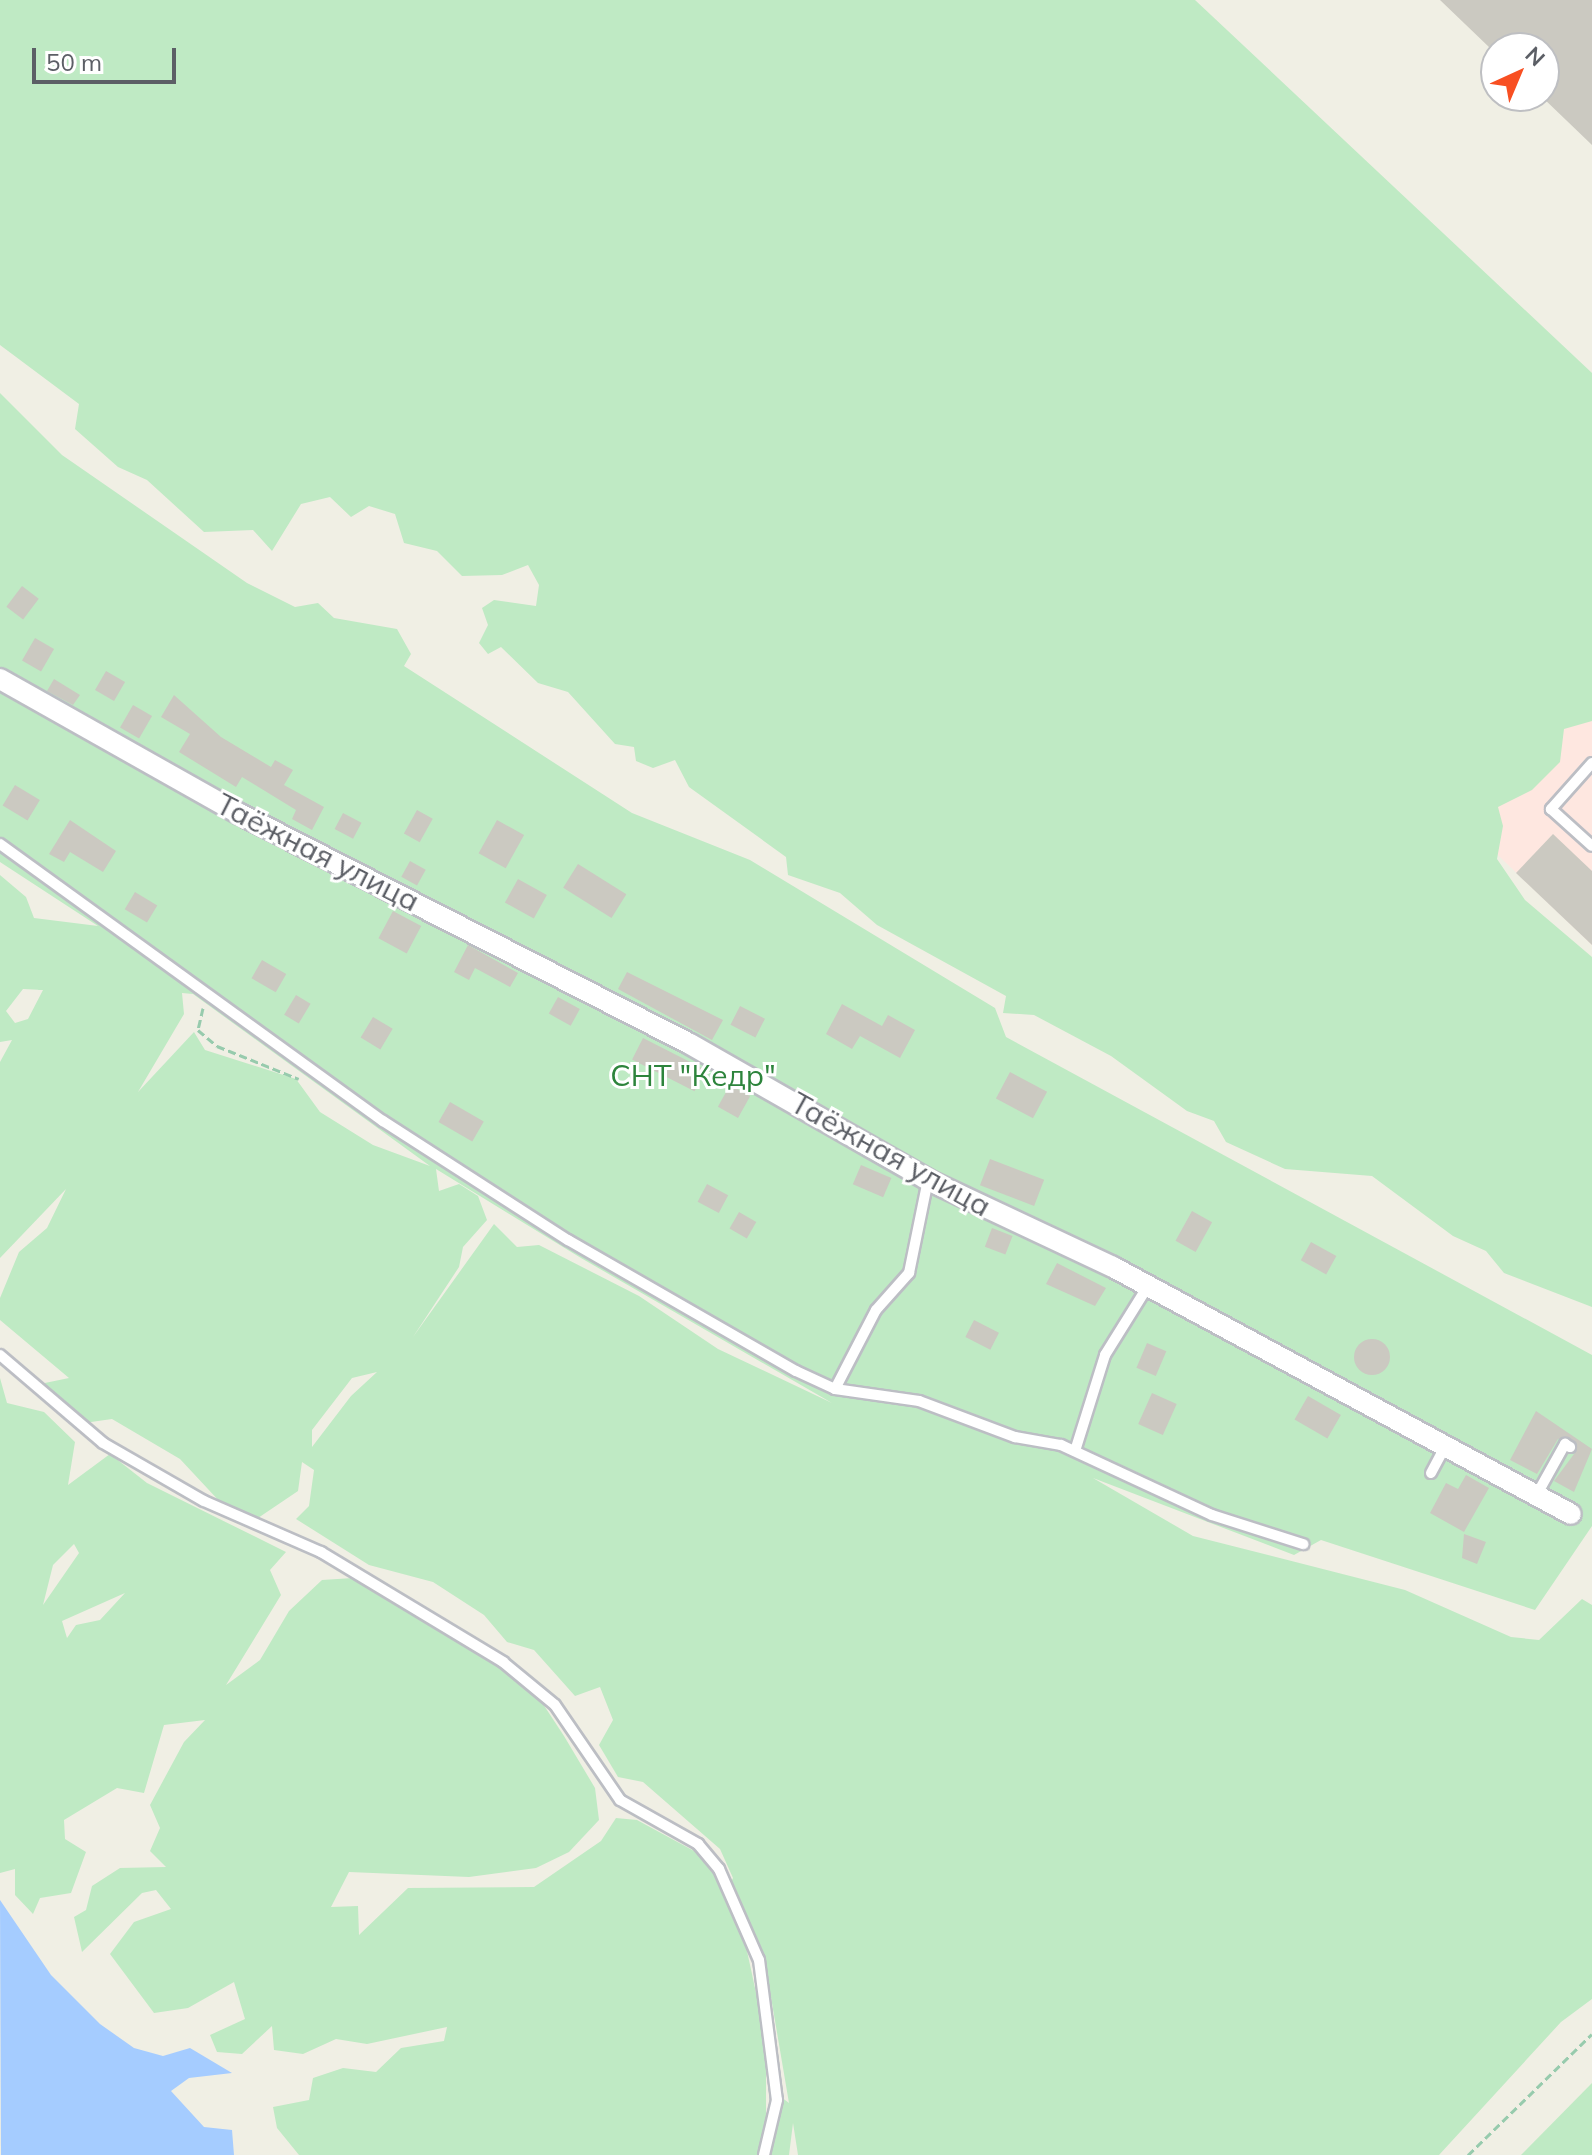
<!DOCTYPE html>
<html>
<head>
<meta charset="utf-8">
<style>
	body { margin:0 }
	#map { position:relative; width:1592px; height:2155px; overflow:hidden; background:#f0efe4; font-family:Mulish,sans-serif }
	div>[style] { position:absolute }
	.medical>* { inset:0; background:#fee7e0 }
	.green>* { inset:0; background:#bfeac4 }
	.water>* { inset:0; background:#a5ccff }
	.building>* { inset:0; background:#cbc9c1; transform-origin:0 0 }
	.round { border-radius:50% }
	.path>* { height:3px; margin-top:-1.5px; transform-origin:0; background:repeating-linear-gradient(90deg,#97cbad 0 8px,transparent 0 12px) }
	.roads { filter:drop-shadow(2px 0 #bcbec4) drop-shadow(-2px 0 #bcbec4) drop-shadow(0 2px #bcbec4) drop-shadow(0 -2px #bcbec4) }
	.lane>* { height:10px; margin:-5px; padding:0 5px; transform-origin:5px; border-radius:5px; background:#fff }
	.street>* { height:20px; margin:-10px; padding:0 10px; transform-origin:10px; border-radius:10px; background:#fff }
	span { translate:-50% -50%; white-space:nowrap; text-align:center; line-height:1.15; -webkit-text-stroke:6px #fff; paint-order:stroke }
	.street-label { font-size:30px; color:#5c5f66 }
	.park-label { font-size:30px; color:#2d843c }
	.north { position:absolute; left:1480px; top:32px; width:80px; height:80px; box-sizing:border-box; background:#fff; border:2px solid #bebfc2; border-radius:50%; rotate:44deg; font-size:22px; font-weight:700; line-height:32px; text-align:center; color:#5c5f66 }
	.north::after { content:''; display:block; margin:auto; width:28px; height:36px; background:#f84f22; clip-path:polygon(50% 0,100% 100%,50% 72%,0 100%) }
	.scale { position:absolute; left:32px; top:48px; width:144px; height:36px; box-sizing:border-box; border:4px solid #5c5f66; border-top:0; padding-left:10px; font-size:24px; line-height:28px; white-space:nowrap; color:#5c5f66; -webkit-text-stroke:6px #fff; paint-order:stroke }
</style>
</head>
<body>
<div id="map">
	<div class="medical">
		<i style="clip-path:polygon(1592px 672px,1592px 945px,1457px 816px)"></i>
	</div>
	<div class="green">
		<i style="clip-path:polygon(0 0,1195px 0,1592px 373px,1592px 721px,1564px 729px,1560px 762px,1532px 790px,1498px 807px,1503px 826px,1497px 859px,1525px 900px,1592px 957px,1592px 1307px,1504px 1273px,1486px 1251px,1453px 1236px,1372px 1176px,1285px 1169px,1226px 1142px,1214px 1121px,1187px 1111px,1111px 1056px,1034px 1015px,1003px 1013px,1006px 996px,877px 925px,840px 893px,788px 875px,786px 857px,689px 787px,675px 760px,653px 768px,636px 761px,634px 747px,615px 744px,568px 692px,538px 683px,501px 647px,488px 654px,479px 643px,488px 625px,482px 608px,494px 600px,536px 606px,539px 585px,528px 565px,502px 575px,462px 576px,437px 551px,404px 543px,395px 514px,369px 506px,351px 517px,330px 497px,301px 504px,272px 551px,253px 530px,204px 532px,147px 480px,118px 467px,75px 429px,79px 404px,0 345px)"></i>
		<i style="clip-path:polygon(evenodd,0 393px,62px 455px,247px 583px,295px 607px,318px 603px,334px 618px,397px 629px,411px 654px,404px 666px,632px 813px,750px 860px,995px 1008px,1006px 1037px,1592px 1355px,1592px 1526px,1535px 1610px,1321px 1540px,1294px 1555px,1093px 1478px,1193px 1536px,1405px 1590px,1511px 1637px,1539px 1640px,1582px 1599px,1592px 1605px,1592px 1999px,1561px 2022px,1439px 2155px,798px 2155px,793px 2123px,789px 2155px,299px 2155px,277px 2128px,273px 2107px,309px 2100px,313px 2078px,343px 2068px,376px 2072px,401px 2048px,444px 2041px,447px 2027px,367px 2044px,336px 2039px,303px 2054px,274px 2050px,272px 2026px,242px 2054px,217px 2052px,210px 2035px,245px 2019px,234px 1982px,188px 2008px,154px 2013px,110px 1954px,134px 1922px,171px 1909px,156px 1890px,142px 1893px,82px 1952px,74px 1917px,86px 1910px,92px 1886px,120px 1868px,166px 1867px,150px 1851px,160px 1828px,150px 1805px,184px 1742px,205px 1720px,164px 1725px,144px 1793px,117px 1788px,64px 1820px,65px 1839px,86px 1852px,71px 1893px,40px 1898px,33px 1914px,15px 1895px,15px 1869px,0 1873px,0 1378px,7px 1403px,44px 1412px,75px 1442px,68px 1485px,110px 1454px,147px 1483px,286px 1552px,270px 1570px,281px 1595px,226px 1685px,260px 1660px,289px 1611px,322px 1580px,353px 1578px,500px 1663px,543px 1704px,564px 1736px,595px 1788px,599px 1820px,569px 1852px,536px 1868px,469px 1877px,349px 1872px,331px 1907px,358px 1906px,359px 1935px,408px 1888px,534px 1887px,601px 1841px,616px 1818px,637px 1820px,707px 1858px,728px 1888px,733px 1878px,720px 1849px,643px 1782px,618px 1777px,599px 1745px,613px 1720px,600px 1687px,575px 1696px,534px 1650px,507px 1642px,484px 1615px,433px 1582px,369px 1565px,296px 1519px,309px 1506px,314px 1470px,302px 1462px,298px 1491px,258px 1518px,221px 1503px,180px 1459px,112px 1419px,84px 1423px,40px 1384px,69px 1378px,0 1320px,0 1298px,19px 1252px,47px 1228px,66px 1189px,0 1258px,0 1062px,12px 1040px,0 1042px,0 875px,26px 897px,34px 918px,98px 926px,0 862px,0 393px,23px 989px,43px 990px,28px 1019px,15px 1023px,6px 1011px,23px 989px,0 393px,182px 993px,193px 994px,430px 1166px,373px 1145px,320px 1112px,296px 1079px,205px 1050px,194px 1032px,138px 1092px,184px 1014px,182px 993px,0 393px,436px 1169px,581px 1258px,832px 1403px,718px 1349px,639px 1296px,539px 1245px,517px 1247px,494px 1224px,413px 1337px,459px 1267px,463px 1247px,487px 1220px,478px 1196px,459px 1184px,439px 1191px,436px 1169px,0 393px,377px 1372px,351px 1396px,312px 1447px,312px 1430px,352px 1378px,377px 1372px,0 393px,74px 1544px,79px 1553px,43px 1605px,53px 1565px,74px 1544px,0 393px,125px 1593px,100px 1620px,76px 1625px,67px 1638px,62px 1621px,125px 1593px,0 393px,747px 1951px,765px 1962px,789px 2103px,781px 2097px,766px 2119px,766px 2039px,747px 1951px)"></i>
		<i style="clip-path:polygon(1592px 2083px,1592px 2155px,1521px 2155px)"></i>
	</div>
	<div class="water">
		<i style="clip-path:polygon(0 1900px,51px 1975px,100px 2024px,134px 2048px,163px 2056px,190px 2048px,232px 2073px,189px 2078px,171px 2091px,204px 2127px,232px 2130px,234px 2155px,1px 2155px)"></i>
	</div>
	<div class="building">
		<i style="clip-path:polygon(1440px 0,1592px 0,1592px 145px,1541px 96px,1544px 48px,1490px 48px)"></i>
		<i style="left:22px;top:586px;width:21px;height:26px;rotate:37deg"></i>
		<i style="left:35px;top:638px;width:22px;height:26px;rotate:30deg"></i>
		<i style="left:106px;top:671px;width:22px;height:22px;rotate:30deg"></i>
		<i style="clip-path:polygon(54px 679px,80px 695px,73px 705px,47px 691px)"></i>
		<i style="clip-path:polygon(174px 695px,221px 737px,271px 767px,275px 760px,293px 770px,284px 785px,324px 807px,312px 830px,292px 819px,296px 810px,242px 777px,236px 787px,179px 752px,190px 734px,161px 717px)"></i>
		<i style="left:133px;top:705px;width:22px;height:26px;rotate:30deg"></i>
		<i style="left:15px;top:785px;width:29px;height:24px;rotate:31deg"></i>
		<i style="left:417px;top:810px;width:18px;height:27px;rotate:29deg"></i>
		<i style="left:343px;top:813px;width:21px;height:18px;rotate:28deg"></i>
		<i style="clip-path:polygon(70px 820px,116px 851px,103px 872px,70px 852px,64px 862px,49px 854px)"></i>
		<i style="left:497px;top:820px;width:31px;height:38px;rotate:29deg"></i>
		<i style="clip-path:polygon(1553px 834px,1592px 871px,1592px 945px,1516px 873px)"></i>
		<i style="left:410px;top:861px;width:18px;height:18px;rotate:29deg"></i>
		<i style="left:578px;top:864px;width:57px;height:28px;rotate:32deg"></i>
		<i style="left:518px;top:879px;width:33px;height:27px;rotate:29deg"></i>
		<i style="left:135px;top:892px;width:26px;height:20px;rotate:31deg"></i>
		<i style="left:393px;top:911px;width:32px;height:31px;rotate:28deg"></i>
		<i style="clip-path:polygon(468px 945px,518px 973px,510px 987px,475px 968px,469px 980px,454px 972px)"></i>
		<i style="left:262px;top:960px;width:28px;height:21px;rotate:30deg"></i>
		<i style="clip-path:polygon(627px 972px,723px 1020px,712px 1040px,618px 989px)"></i>
		<i style="left:296px;top:995px;width:17px;height:23px;rotate:31deg"></i>
		<i style="left:558px;top:997px;width:25px;height:19px;rotate:29deg"></i>
		<i style="clip-path:polygon(842px 1004px,882px 1026px,888px 1015px,915px 1030px,900px 1058px,860px 1036px,852px 1049px,826px 1034px)"></i>
		<i style="left:740px;top:1006px;width:28px;height:21px;rotate:27deg"></i>
		<i style="left:373px;top:1017px;width:23px;height:24px;rotate:31deg"></i>
		<i style="left:643px;top:1038px;width:70px;height:24px;rotate:27deg"></i>
		<i style="left:1010px;top:1072px;width:42px;height:30px;rotate:28deg"></i>
		<i style="left:730px;top:1085px;width:23px;height:25px;rotate:29deg"></i>
		<i style="left:450px;top:1102px;width:39px;height:23px;rotate:30deg"></i>
		<i style="left:990px;top:1159px;width:58px;height:28px;rotate:21deg"></i>
		<i style="left:861px;top:1165px;width:33px;height:21px;rotate:23deg"></i>
		<i style="left:707px;top:1184px;width:24px;height:20px;rotate:28deg"></i>
		<i style="left:1192px;top:1211px;width:23px;height:34px;rotate:29deg"></i>
		<i style="left:739px;top:1212px;width:20px;height:19px;rotate:30deg"></i>
		<i style="left:992px;top:1228px;width:22px;height:20px;rotate:21deg"></i>
		<i style="left:1311px;top:1242px;width:29px;height:21px;rotate:29deg"></i>
		<i style="clip-path:polygon(1057px 1263px,1106px 1288px,1095px 1306px,1046px 1284px)"></i>
		<i style="left:974px;top:1320px;width:28px;height:19px;rotate:27deg"></i>
		<i class="round" style="left:1354px;top:1339px;width:36px;height:36px"></i>
		<i style="left:1147px;top:1343px;width:21px;height:27px;rotate:23deg"></i>
		<i style="left:1152px;top:1393px;width:27px;height:34px;rotate:24deg"></i>
		<i style="left:1308px;top:1396px;width:38px;height:27px;rotate:30deg"></i>
		<i style="clip-path:polygon(1536px 1411px,1592px 1449px,1574px 1492px,1554px 1481px,1577px 1450px,1569px 1437px,1558px 1439px,1537px 1474px,1510px 1460px)"></i>
		<i style="clip-path:polygon(1466px 1475px,1489px 1488px,1464px 1532px,1430px 1513px,1446px 1483px,1458px 1489px)"></i>
		<i style="clip-path:polygon(1464px 1534px,1486px 1542px,1477px 1564px,1462px 1558px)"></i>
	</div>
	<div class="path">
		<i style="left:203px;top:1008px;width:23px;rotate:103deg"></i>
		<i style="left:198px;top:1030px;width:25px;rotate:40deg"></i>
		<i style="left:217px;top:1046px;width:88px;rotate:21.9deg"></i>
		<i style="left:1468px;top:2155px;width:173px;rotate:-44.3deg"></i>
	</div>
	<div class="roads">
		<div class="lane">
			<i style="left:1592px;top:763px;width:62px;rotate:131.7deg"></i>
			<i style="left:1551px;top:809px;width:55px;rotate:42.1deg"></i>
			<i style="left:0;top:844px;width:473px;rotate:35.9deg"></i>
			<i style="left:383px;top:1121px;width:220px;rotate:32.8deg"></i>
			<i style="left:568px;top:1240px;width:263px;rotate:29.9deg"></i>
			<i style="left:796px;top:1371px;width:43px;rotate:24.8deg"></i>
			<i style="left:835px;top:1389px;width:85px;rotate:8.1deg"></i>
			<i style="left:919px;top:1401px;width:103px;rotate:20.6deg"></i>
			<i style="left:1015px;top:1437px;width:47px;rotate:9.9deg"></i>
			<i style="left:1061px;top:1445px;width:166px;rotate:24.9deg"></i>
			<i style="left:1212px;top:1515px;width:96px;rotate:17.7deg"></i>
			<i style="left:0;top:1355px;width:135px;rotate:40.5deg"></i>
			<i style="left:103px;top:1443px;width:116px;rotate:29.9deg"></i>
			<i style="left:204px;top:1501px;width:128px;rotate:23.6deg"></i>
			<i style="left:321px;top:1552px;width:213px;rotate:31.1deg"></i>
			<i style="left:503px;top:1662px;width:67px;rotate:39.6deg"></i>
			<i style="left:555px;top:1705px;width:115px;rotate:55.6deg"></i>
			<i style="left:620px;top:1800px;width:90px;rotate:29.4deg"></i>
			<i style="left:698px;top:1844px;width:33px;rotate:50deg"></i>
			<i style="left:719px;top:1869px;width:99px;rotate:66.3deg"></i>
			<i style="left:759px;top:1960px;width:141px;rotate:82.7deg"></i>
			<i style="left:777px;top:2100px;width:57px;rotate:103.3deg"></i>
			<i style="left:835px;top:1389px;width:89px;rotate:-62.6deg"></i>
			<i style="left:876px;top:1310px;width:50px;rotate:-48.3deg"></i>
			<i style="left:909px;top:1273px;width:95px;rotate:-78.5deg"></i>
			<i style="left:1075px;top:1451px;width:101px;rotate:-72.6deg"></i>
			<i style="left:1105px;top:1355px;width:81px;rotate:-58.1deg"></i>
			<i style="left:1431px;top:1473px;width:26px;rotate:-62deg"></i>
			<i style="left:1536px;top:1496px;width:60px;rotate:-60.9deg"></i>
			<i style="left:1565px;top:1444px;width:6px;rotate:31deg"></i>
		</div>
		<div class="street">
			<i style="left:0;top:679px;width:275px;rotate:29.4deg"></i>
			<i style="left:240px;top:814px;width:505px;rotate:27.07deg"></i>
			<i style="left:690px;top:1044px;width:274px;rotate:29.7deg"></i>
			<i style="left:928px;top:1180px;width:204px;rotate:25.2deg"></i>
			<i style="left:1113px;top:1267px;width:520px;rotate:28.34deg"></i>
		</div>
	</div>
	<div class="street-label">
		<span style="left:318px;top:852px;rotate:27deg">Таёжная улица</span>
		<span style="left:891px;top:1154px;rotate:29deg">Таёжная улица</span>
	</div>
	<div class="park-label">
		<span style="left:693px;top:1075px">СНТ "Кедр"</span>
	</div>
	<div class="north">N</div>
	<div class="scale">50 m</div>
</div>
</body>
</html>
